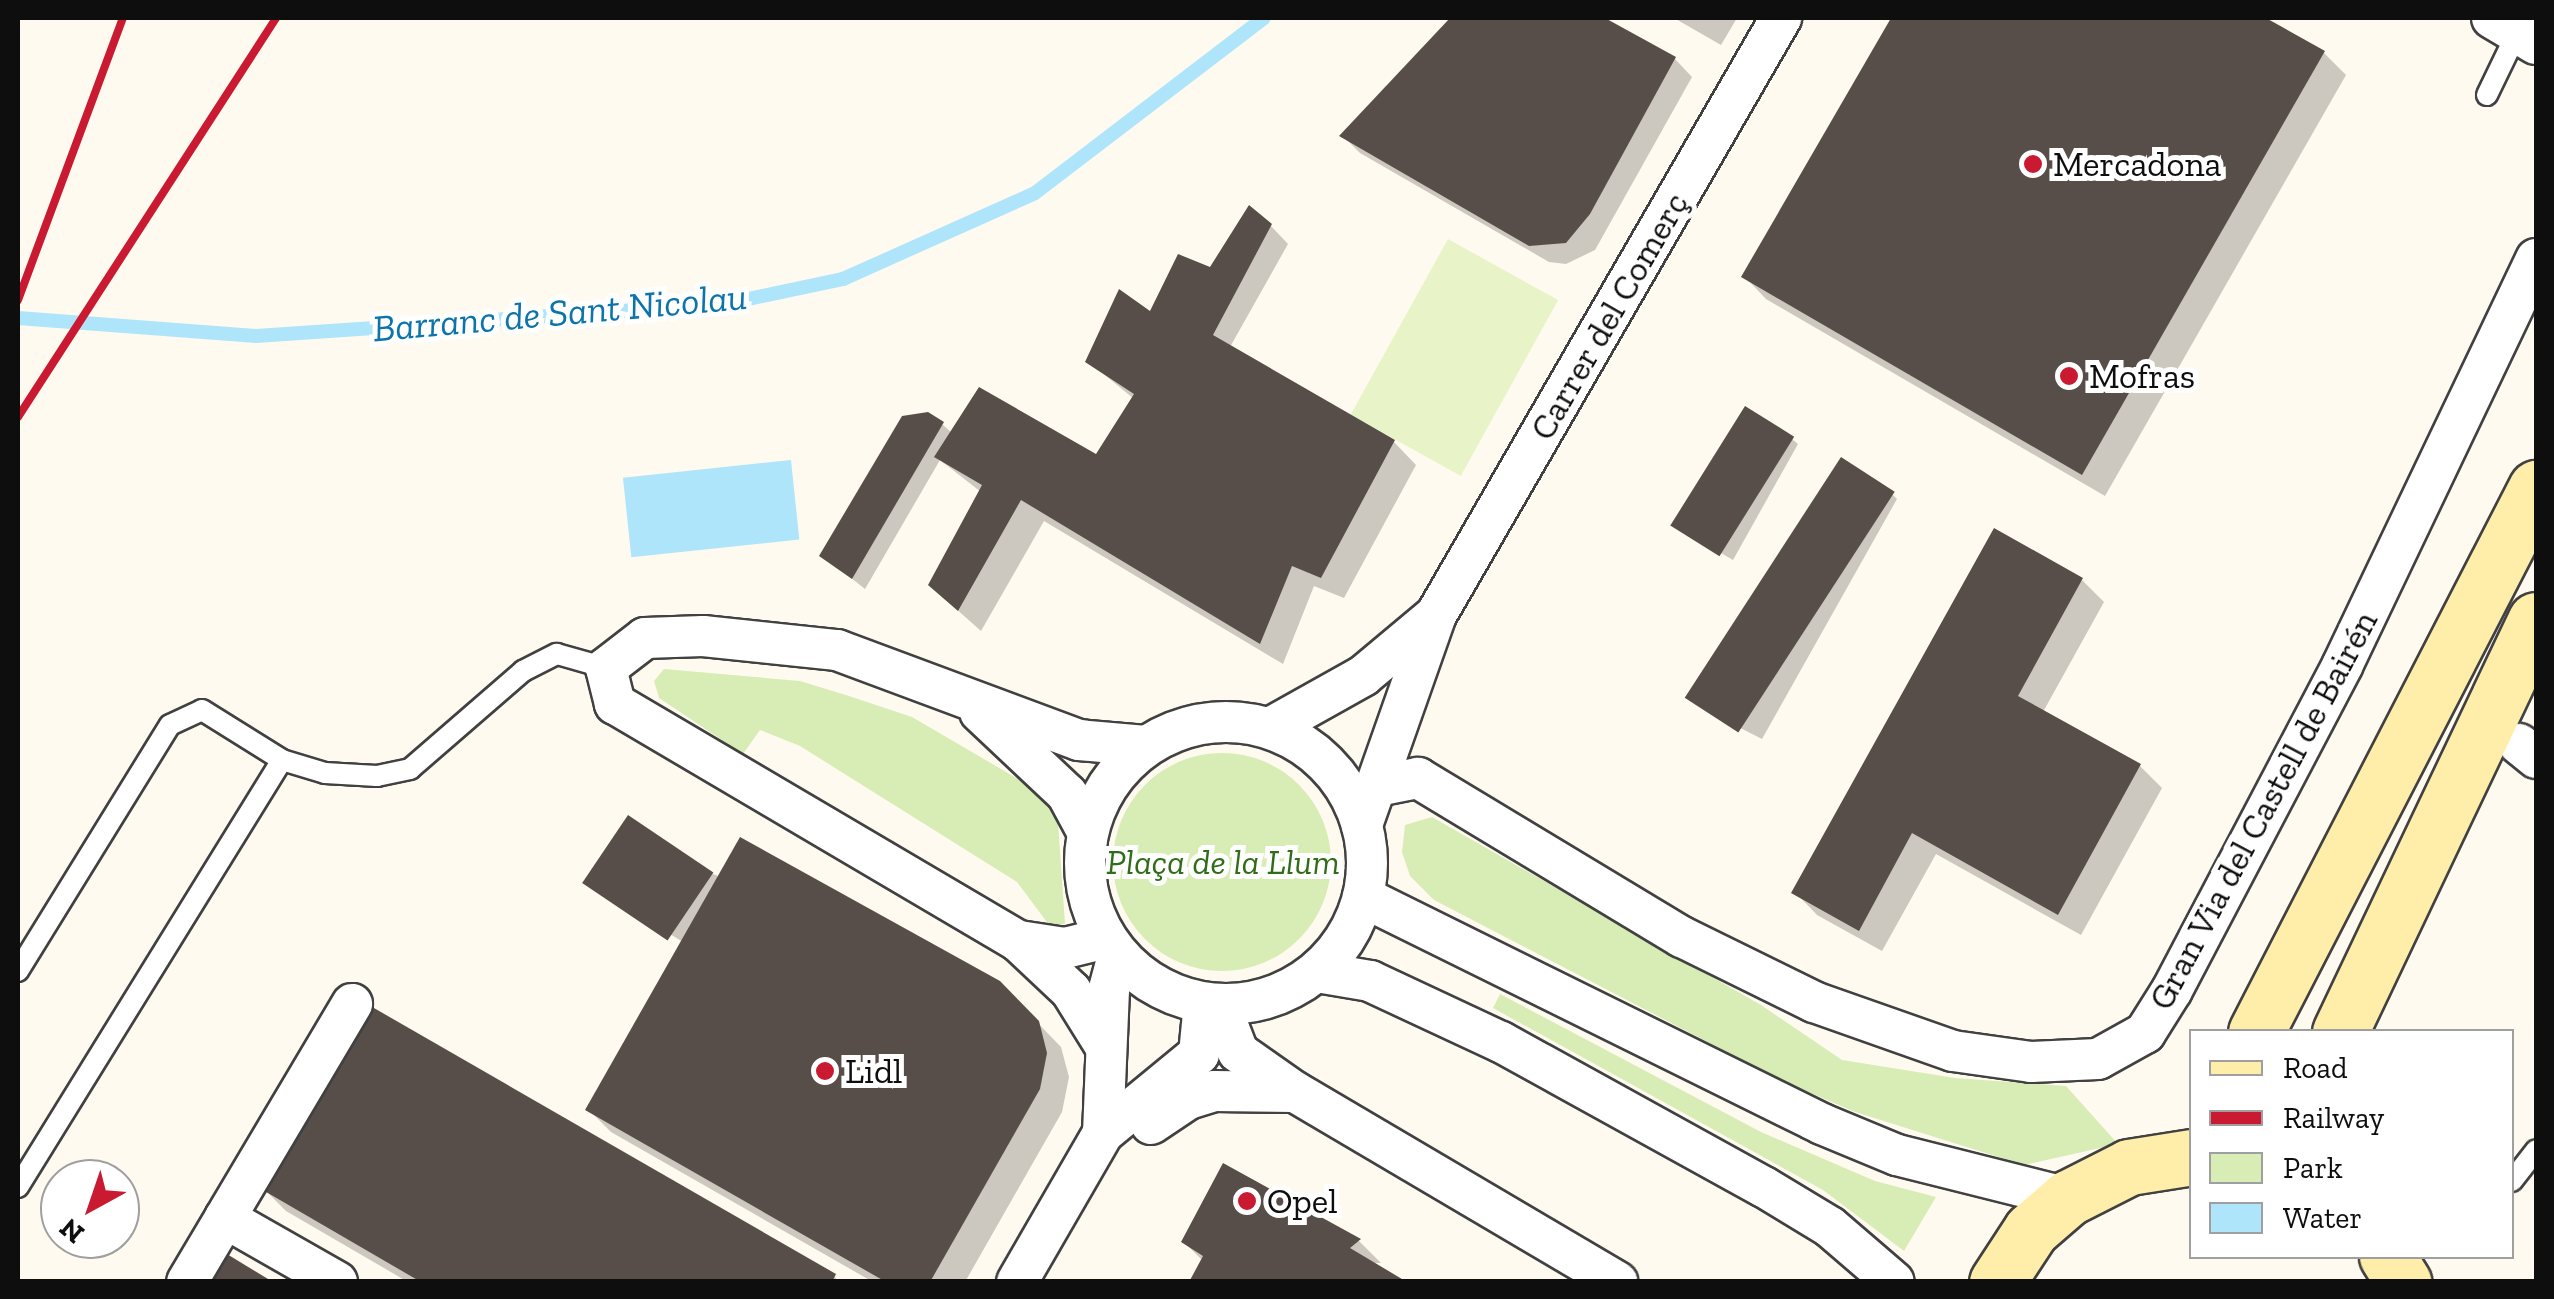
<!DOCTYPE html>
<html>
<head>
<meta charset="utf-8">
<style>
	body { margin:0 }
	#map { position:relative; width:2554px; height:1299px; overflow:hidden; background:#fffaef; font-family:"Zilla Slab",serif }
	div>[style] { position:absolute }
	.green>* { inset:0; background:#d7edb5 }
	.round { border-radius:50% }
	.pitch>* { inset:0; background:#e8f4c8; transform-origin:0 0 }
	.water>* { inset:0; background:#afe5fb; transform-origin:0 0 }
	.shadow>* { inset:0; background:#0003 }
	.stream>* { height:14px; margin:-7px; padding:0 7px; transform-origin:7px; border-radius:7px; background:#afe5fb }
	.building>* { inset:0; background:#584e49; transform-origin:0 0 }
	.roads { filter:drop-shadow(2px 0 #414141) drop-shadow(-2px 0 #414141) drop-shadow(0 2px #414141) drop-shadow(0 -2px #414141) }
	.service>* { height:20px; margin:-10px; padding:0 10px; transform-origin:10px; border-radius:10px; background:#fff }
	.minor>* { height:40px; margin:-20px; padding:0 20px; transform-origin:20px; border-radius:20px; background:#fff }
	.minor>.ring { margin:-20px; padding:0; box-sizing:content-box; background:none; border:40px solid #fff; border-radius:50% }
	.secondary>* { height:55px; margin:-27.5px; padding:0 27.5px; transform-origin:27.5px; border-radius:27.5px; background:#fea }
	.rail>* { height:8px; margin:-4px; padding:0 4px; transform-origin:4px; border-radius:4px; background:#ca1a31 }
	.dots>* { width:28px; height:28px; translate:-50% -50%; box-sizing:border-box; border:5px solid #fff; border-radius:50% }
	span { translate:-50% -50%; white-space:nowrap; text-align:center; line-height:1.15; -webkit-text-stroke:10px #fff; paint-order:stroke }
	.poi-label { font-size:35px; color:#0e0e0e }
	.left { translate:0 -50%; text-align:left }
	.street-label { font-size:35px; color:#0e0e0e }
	.park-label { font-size:35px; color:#316c18; font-style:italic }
	.water-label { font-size:38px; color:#0c73ab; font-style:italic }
	.frame { position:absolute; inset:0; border:20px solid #0e0e0e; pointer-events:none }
	.legend { position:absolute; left:2189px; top:1029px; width:325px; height:230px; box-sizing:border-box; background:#fff; border:2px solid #9f9f9f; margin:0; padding:12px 18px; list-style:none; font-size:30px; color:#0e0e0e }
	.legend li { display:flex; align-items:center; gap:20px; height:50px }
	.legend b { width:50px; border:2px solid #9f9f9f }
	.north { position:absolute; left:40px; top:1159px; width:100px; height:100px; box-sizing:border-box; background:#fff; border:2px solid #9f9f9f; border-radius:50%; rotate:220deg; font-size:28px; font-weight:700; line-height:40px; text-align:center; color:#0e0e0e }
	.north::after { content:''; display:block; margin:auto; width:35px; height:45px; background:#ca1a31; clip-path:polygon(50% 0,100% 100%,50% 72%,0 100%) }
</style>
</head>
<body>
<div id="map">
	<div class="green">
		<i style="clip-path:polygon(664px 669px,800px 681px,849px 696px,912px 717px,1037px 790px,1058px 822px,1065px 924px,1049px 925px,1017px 882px,800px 746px,760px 730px,743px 754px,659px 698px,654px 681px)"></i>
		<i class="round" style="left:1113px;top:753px;width:218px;height:218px"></i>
		<i style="clip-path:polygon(1432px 817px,1761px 1005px,1842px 1060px,1955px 1078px,2066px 1086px,2118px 1144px,2024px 1165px,1855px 1112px,1783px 1081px,1434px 900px,1410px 876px,1402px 852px,1405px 825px)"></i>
		<i style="clip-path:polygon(1500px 994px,1761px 1132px,1875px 1181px,1936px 1197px,1904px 1251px,1823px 1190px,1493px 1008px)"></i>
	</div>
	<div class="pitch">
		<i style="left:1448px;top:239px;width:126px;height:201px;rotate:29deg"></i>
	</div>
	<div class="water">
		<i style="left:791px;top:460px;width:80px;height:169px;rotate:84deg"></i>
	</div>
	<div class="shadow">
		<i style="clip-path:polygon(1453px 18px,1600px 18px,1675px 59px,1692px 77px,1595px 250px,1566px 264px,1549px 262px,1360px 153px,1343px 136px)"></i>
		<i style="clip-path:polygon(1674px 18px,1737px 18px,1721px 45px)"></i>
		<i style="clip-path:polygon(1894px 18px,2260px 18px,2324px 53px,2346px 75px,2105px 496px,1766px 299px,1744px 276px)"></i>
		<i style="clip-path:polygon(1271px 226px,1288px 244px,1230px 347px,1394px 442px,1416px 465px,1344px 598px,1314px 586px,1283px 664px,1044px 521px,981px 631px,954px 607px,981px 492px,940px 460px,865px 589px,822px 555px,942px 424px,952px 433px,1097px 458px,1134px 399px,1088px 361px)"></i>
		<i style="clip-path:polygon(1792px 439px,1798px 444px,1733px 560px,1676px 527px)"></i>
		<i style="clip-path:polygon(1892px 494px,1897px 499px,1762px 739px,1707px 711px,1702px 706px)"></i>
		<i style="clip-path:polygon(2082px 580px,2104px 602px,2043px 712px,2140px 766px,2162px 788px,2081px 935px,1936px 854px,1882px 951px,1817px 915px,1795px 892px)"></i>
		<i style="clip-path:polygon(713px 874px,999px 983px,1061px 1047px,1069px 1077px,1062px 1112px,965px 1282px,873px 1282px,611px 1132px,588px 1109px,683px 942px,589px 884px)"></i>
		<i style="clip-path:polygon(1224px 1166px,1359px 1241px,1381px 1263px,1203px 1261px,1184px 1242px)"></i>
		<i style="clip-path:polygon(264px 1189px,834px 1276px,839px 1282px,408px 1282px,286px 1211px)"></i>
	</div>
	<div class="stream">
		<i style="left:18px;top:318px;width:239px;rotate:4.3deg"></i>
		<i style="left:256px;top:336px;width:470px;rotate:-3.9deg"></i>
		<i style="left:725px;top:304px;width:121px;rotate:-12deg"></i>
		<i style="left:843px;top:279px;width:210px;rotate:-24.1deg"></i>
		<i style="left:1035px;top:193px;width:288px;rotate:-37.4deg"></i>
	</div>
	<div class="building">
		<i style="clip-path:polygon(1450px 18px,1605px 18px,1676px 57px,1590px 214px,1566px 243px,1529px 246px,1339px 136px)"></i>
		<i style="clip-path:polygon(1891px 18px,2266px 18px,2325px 51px,2082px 475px,1741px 277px)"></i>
		<i style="clip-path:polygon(1249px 205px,1272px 224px,1213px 335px,1395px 440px,1321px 578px,1292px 566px,1260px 644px,1021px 500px,958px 611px,928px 585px,982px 485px,934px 457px,979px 387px,1096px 454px,1134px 394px,1085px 362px,1119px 289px,1150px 311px,1178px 254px,1210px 267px)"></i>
		<i style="left:1745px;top:406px;width:58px;height:141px;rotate:32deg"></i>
		<i style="clip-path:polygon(928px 412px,944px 422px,852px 579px,819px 556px,902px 416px)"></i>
		<i style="left:1841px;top:457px;width:64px;height:287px;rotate:33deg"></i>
		<i style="clip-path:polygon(1994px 528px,2083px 578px,2018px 696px,2141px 764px,2058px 915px,1912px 833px,1859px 931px,1791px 893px)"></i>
		<i style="left:628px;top:815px;width:103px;height:82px;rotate:34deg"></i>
		<i style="clip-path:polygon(740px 837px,1000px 981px,1039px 1021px,1047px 1053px,1040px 1089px,930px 1282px,886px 1282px,585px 1110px)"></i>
		<i style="clip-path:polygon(367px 1004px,836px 1274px,832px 1282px,421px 1282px,261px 1189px)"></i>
		<i style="clip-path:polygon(1223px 1163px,1361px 1239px,1350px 1248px,1407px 1282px,1189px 1282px,1203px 1256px,1181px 1242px)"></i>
		<i style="clip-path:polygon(222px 1251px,273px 1282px,204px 1282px)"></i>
	</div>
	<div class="roads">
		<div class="service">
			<i style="left:2487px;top:95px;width:69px;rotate:-64.2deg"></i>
			<i style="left:18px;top:971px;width:289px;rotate:-58.3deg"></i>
			<i style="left:170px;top:725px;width:35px;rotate:-25deg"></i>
			<i style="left:202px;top:710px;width:94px;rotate:32deg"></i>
			<i style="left:282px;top:760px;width:45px;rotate:16.8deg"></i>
			<i style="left:325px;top:773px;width:52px;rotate:3.3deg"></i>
			<i style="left:377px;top:776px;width:34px;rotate:-12deg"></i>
			<i style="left:410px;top:769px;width:150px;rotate:-40.9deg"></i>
			<i style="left:523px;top:671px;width:38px;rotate:-27deg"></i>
			<i style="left:557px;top:654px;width:51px;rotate:15.9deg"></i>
			<i style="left:2512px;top:1181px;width:39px;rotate:-52deg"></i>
			<i style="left:18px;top:1187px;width:502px;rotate:-58.27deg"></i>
		</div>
		<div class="minor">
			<i style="left:2492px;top:18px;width:51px;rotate:30.6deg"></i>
			<i style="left:980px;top:712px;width:120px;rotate:43.3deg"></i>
			<i style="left:1067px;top:794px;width:42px;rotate:61.6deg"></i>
			<i class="ring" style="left:1085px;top:722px;width:242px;height:242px"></i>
			<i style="left:1270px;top:728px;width:107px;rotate:-29.2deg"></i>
			<i style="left:1363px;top:676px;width:95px;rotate:-39.9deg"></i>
			<i style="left:2519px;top:744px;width:22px;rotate:39deg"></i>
			<i style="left:1378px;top:786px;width:41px;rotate:-11.3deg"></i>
			<i style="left:1418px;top:778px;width:308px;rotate:31.1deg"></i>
			<i style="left:1682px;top:937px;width:147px;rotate:26.2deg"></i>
			<i style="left:1814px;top:1002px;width:147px;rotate:19.4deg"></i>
			<i style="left:1953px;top:1051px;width:79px;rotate:8deg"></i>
			<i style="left:2031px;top:1062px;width:67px;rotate:-2.6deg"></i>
			<i style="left:2098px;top:1059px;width:54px;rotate:-29deg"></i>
			<i style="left:2145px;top:1033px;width:51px;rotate:-57.9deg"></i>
			<i style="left:2172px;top:990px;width:366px;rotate:-62.3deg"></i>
			<i style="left:2342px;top:666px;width:451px;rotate:-64.5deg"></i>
			<i style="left:1362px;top:825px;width:223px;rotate:-70.6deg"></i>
			<i style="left:1436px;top:615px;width:690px;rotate:-59.98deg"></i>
			<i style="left:1363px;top:897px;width:512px;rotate:26.31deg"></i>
			<i style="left:1822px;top:1124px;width:81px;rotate:22.5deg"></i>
			<i style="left:1897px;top:1155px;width:176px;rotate:14.1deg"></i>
			<i style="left:1106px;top:938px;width:42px;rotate:166.3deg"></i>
			<i style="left:1065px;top:948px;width:48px;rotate:-171.5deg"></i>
			<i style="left:1018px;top:941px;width:468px;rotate:-149.5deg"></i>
			<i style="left:615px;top:704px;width:37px;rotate:-104deg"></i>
			<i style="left:606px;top:668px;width:49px;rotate:-37.6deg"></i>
			<i style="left:645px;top:638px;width:58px;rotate:-2deg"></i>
			<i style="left:703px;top:636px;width:135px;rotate:6deg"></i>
			<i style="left:837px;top:650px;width:258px;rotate:20.4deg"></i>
			<i style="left:1079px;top:740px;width:67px;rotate:5.1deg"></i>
			<i style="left:1018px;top:941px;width:73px;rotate:43.3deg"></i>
			<i style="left:1071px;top:991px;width:62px;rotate:58.1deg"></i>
			<i style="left:1317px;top:972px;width:54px;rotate:9.6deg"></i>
			<i style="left:1370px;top:981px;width:145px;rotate:25deg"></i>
			<i style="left:1501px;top:1042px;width:300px;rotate:28.9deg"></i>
			<i style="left:1764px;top:1187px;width:77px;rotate:31.2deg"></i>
			<i style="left:1830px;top:1227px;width:84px;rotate:40.7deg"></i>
			<i style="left:1220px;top:1005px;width:50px;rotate:69deg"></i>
			<i style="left:1238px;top:1052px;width:70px;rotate:35.1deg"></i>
			<i style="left:1295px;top:1092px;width:374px;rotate:30.5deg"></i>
			<i style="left:1151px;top:1124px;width:45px;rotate:-34deg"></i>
			<i style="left:1188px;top:1099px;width:27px;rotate:-17deg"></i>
			<i style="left:1214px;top:1091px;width:79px;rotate:0.7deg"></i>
			<i style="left:1103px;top:1133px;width:144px;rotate:-87.6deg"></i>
			<i style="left:1109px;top:989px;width:34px;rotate:-75deg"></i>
			<i style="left:225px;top:1218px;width:249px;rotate:-59.3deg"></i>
			<i style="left:187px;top:1282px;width:74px;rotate:-59.3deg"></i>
			<i style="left:225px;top:1218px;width:129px;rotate:29.7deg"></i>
			<i style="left:1017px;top:1282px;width:172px;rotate:-60deg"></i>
			<i style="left:1103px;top:1133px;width:124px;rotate:-39.5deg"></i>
			<i style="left:1199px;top:1054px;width:51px;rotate:-84.4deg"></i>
		</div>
		<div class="secondary">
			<i style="left:2256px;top:1032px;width:612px;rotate:-62.76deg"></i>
			<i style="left:2340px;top:1032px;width:456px;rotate:-64.6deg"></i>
			<i style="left:2387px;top:1256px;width:31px;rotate:58deg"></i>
			<i style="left:1997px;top:1282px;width:62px;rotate:-56.8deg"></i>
			<i style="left:2031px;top:1230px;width:49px;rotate:-40.9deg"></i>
			<i style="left:2068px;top:1198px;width:68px;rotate:-26.9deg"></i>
			<i style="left:2129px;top:1167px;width:64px;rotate:-9deg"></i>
		</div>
	</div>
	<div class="rail">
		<i style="left:18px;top:300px;width:301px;rotate:-69.6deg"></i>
		<i style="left:18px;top:417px;width:475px;rotate:-57.1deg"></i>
	</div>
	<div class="dots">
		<i style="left:2033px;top:164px;background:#ca1a31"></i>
		<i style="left:2069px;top:376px;background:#ca1a31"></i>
		<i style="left:825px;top:1071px;background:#ca1a31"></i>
		<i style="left:1247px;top:1201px;background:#ca1a31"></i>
	</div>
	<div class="poi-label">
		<span class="left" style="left:2053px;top:164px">Mercadona</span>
		<span class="left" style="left:2089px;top:376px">Mofras</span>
		<span class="left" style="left:845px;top:1071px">Lidl</span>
		<span class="left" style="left:1267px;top:1201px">Opel</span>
	</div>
	<div class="street-label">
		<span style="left:1609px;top:316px;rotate:-60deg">Carrer del Comerç</span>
		<span style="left:2263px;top:810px;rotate:-62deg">Gran Via del Castell de Bairén</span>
	</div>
	<div class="park-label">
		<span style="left:1223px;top:862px">Plaça de la Llum</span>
	</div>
	<div class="water-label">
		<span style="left:560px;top:313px;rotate:-5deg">Barranc de Sant Nicolau</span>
	</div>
	<div class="frame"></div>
	<ul class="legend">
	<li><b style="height:12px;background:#fea"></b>Road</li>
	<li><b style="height:12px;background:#ca1a31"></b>Railway</li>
	<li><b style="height:28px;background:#d7edb5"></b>Park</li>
	<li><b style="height:28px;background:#afe5fb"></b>Water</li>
	</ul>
	<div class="north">N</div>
</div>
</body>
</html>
